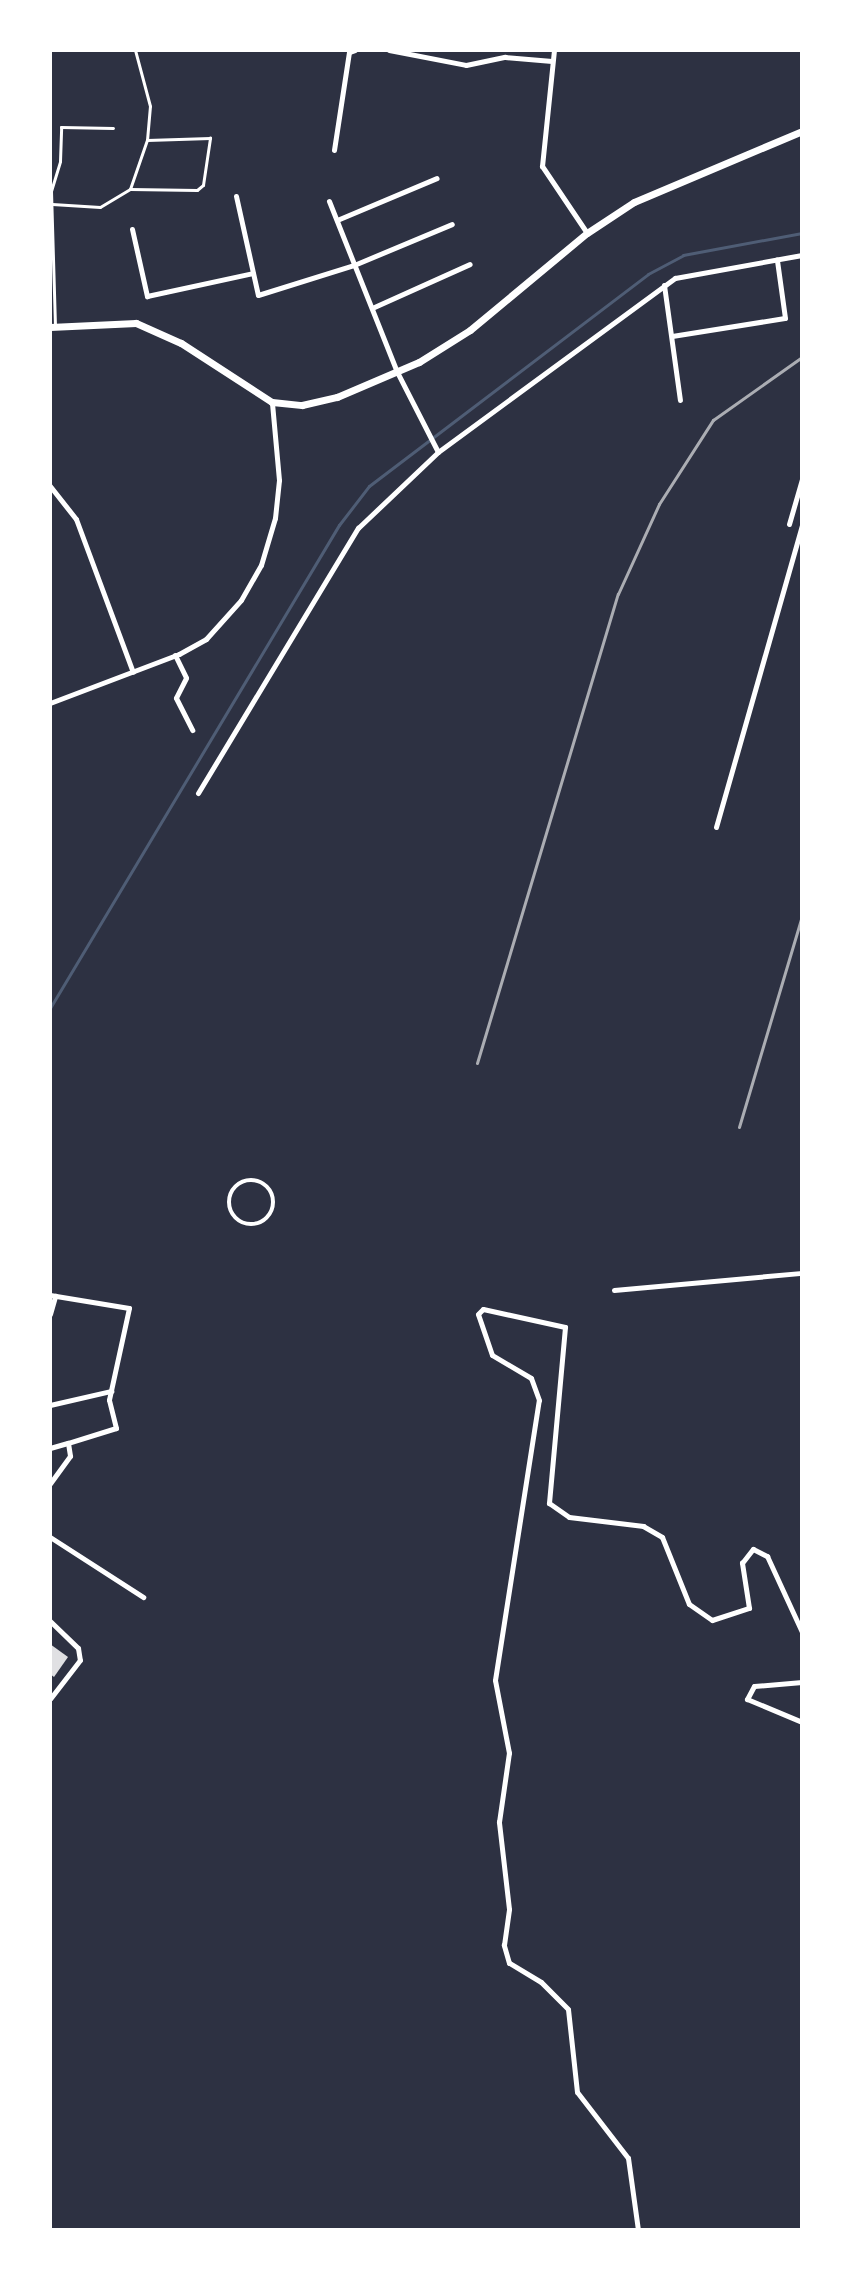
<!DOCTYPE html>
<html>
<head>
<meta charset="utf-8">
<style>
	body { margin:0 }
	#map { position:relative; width:852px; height:2280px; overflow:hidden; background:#2d3142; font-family:Montserrat,sans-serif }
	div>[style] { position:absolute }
	.stream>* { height:3px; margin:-1.5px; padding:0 1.5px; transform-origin:1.5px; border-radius:1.5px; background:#4f5d75 }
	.building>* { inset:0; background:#e0e0e3 }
	.service>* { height:3px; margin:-1.5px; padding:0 1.5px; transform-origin:1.5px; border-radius:1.5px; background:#fff }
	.pedestrian>* { height:4px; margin:-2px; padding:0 2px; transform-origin:2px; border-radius:2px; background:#fff }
	.pedestrian>.ring { margin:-2px; padding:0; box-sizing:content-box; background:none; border:4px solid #fff; border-radius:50% }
	.minor>* { height:5px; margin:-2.5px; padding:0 2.5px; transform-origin:2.5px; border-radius:2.5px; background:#fff }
	.secondary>* { height:7px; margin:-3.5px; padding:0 3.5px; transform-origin:3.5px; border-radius:3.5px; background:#fff }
	.rail>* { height:3px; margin:-1.5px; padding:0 1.5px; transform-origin:1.5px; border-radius:1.5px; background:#abadb3 }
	span { translate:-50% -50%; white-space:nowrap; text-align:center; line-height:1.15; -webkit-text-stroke:8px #fff; paint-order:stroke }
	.frame { position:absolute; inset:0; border:52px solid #fff; pointer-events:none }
</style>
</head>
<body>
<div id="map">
	<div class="stream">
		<i style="left:50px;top:1008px;width:563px;rotate:-59.11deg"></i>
		<i style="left:339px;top:525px;width:49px;rotate:-52.4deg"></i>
		<i style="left:369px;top:486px;width:350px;rotate:-37.2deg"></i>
		<i style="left:648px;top:274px;width:40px;rotate:-28deg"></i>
		<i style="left:683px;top:255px;width:121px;rotate:-10.5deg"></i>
	</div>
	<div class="building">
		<i style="clip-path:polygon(50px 1644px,68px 1657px,54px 1677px,50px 1674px)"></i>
	</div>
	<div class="service">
		<i style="left:130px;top:189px;width:52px;rotate:-70.9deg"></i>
		<i style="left:147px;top:140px;width:34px;rotate:-85deg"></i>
		<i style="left:150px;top:106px;width:58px;rotate:-105deg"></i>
		<i style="left:52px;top:204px;width:48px;rotate:3.6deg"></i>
		<i style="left:100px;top:207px;width:35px;rotate:-31deg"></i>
		<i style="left:130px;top:189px;width:67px;rotate:0.9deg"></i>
		<i style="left:197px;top:190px;width:8px;rotate:-40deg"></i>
		<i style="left:203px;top:185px;width:48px;rotate:-81.5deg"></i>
		<i style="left:210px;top:138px;width:63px;rotate:178.2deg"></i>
		<i style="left:55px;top:326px;width:135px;rotate:-91.7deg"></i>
		<i style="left:51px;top:191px;width:31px;rotate:-73deg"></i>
		<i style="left:60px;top:161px;width:34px;rotate:-88deg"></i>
		<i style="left:61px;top:127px;width:52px;rotate:1.1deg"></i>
	</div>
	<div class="pedestrian">
		<i class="ring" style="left:229px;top:1180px;width:40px;height:40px"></i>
	</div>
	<div class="minor">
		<i style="left:389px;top:50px;width:78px;rotate:11deg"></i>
		<i style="left:466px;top:65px;width:40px;rotate:-12deg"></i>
		<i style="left:505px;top:57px;width:47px;rotate:4.9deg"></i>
		<i style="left:554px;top:50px;width:117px;rotate:95.9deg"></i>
		<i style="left:542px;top:166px;width:81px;rotate:56.1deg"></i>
		<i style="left:334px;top:150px;width:99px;rotate:-81.3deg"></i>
		<i style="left:349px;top:52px;width:6px;rotate:-18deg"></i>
		<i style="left:236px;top:196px;width:101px;rotate:77.5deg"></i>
		<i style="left:258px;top:295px;width:101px;rotate:-17.4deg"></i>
		<i style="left:354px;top:265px;width:106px;rotate:-22.7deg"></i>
		<i style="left:337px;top:220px;width:108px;rotate:-22.8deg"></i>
		<i style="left:132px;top:229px;width:69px;rotate:77.4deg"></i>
		<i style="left:147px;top:296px;width:108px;rotate:-12.2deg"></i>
		<i style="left:664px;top:285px;width:116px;rotate:82.1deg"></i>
		<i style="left:372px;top:308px;width:107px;rotate:-24.2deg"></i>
		<i style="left:672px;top:336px;width:114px;rotate:-9.1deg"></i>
		<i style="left:785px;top:318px;width:59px;rotate:-97.9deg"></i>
		<i style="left:438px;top:452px;width:294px;rotate:-36.3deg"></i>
		<i style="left:675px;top:278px;width:129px;rotate:-10.3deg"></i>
		<i style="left:50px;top:486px;width:42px;rotate:51.8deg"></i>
		<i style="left:76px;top:519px;width:163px;rotate:69.6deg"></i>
		<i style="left:789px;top:524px;width:47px;rotate:-73.9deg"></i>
		<i style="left:175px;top:655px;width:25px;rotate:64deg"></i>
		<i style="left:186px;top:678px;width:22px;rotate:117deg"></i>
		<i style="left:176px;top:698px;width:36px;rotate:63deg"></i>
		<i style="left:50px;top:703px;width:138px;rotate:-20.8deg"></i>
		<i style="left:179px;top:654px;width:31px;rotate:-29deg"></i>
		<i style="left:206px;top:639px;width:52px;rotate:-48.1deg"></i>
		<i style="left:241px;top:600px;width:40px;rotate:-60.3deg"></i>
		<i style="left:261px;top:565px;width:49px;rotate:-73.4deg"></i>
		<i style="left:275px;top:518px;width:38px;rotate:-84deg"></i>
		<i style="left:279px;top:480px;width:77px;rotate:-95.2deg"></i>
		<i style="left:198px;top:793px;width:310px;rotate:-58.9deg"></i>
		<i style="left:358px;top:528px;width:110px;rotate:-43.5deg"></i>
		<i style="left:438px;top:452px;width:90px;rotate:-117.1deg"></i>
		<i style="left:397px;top:372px;width:184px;rotate:-111.7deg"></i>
		<i style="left:716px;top:827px;width:314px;rotate:-74.1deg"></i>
		<i style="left:614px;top:1290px;width:189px;rotate:-5.2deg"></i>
		<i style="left:50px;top:1295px;width:80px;rotate:9.3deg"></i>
		<i style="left:129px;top:1308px;width:94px;rotate:102.3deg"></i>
		<i style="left:109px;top:1400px;width:29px;rotate:76deg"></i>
		<i style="left:116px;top:1428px;width:50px;rotate:162.6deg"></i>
		<i style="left:50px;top:1314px;width:19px;rotate:-74deg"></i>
		<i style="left:50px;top:1405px;width:63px;rotate:-12.9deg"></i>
		<i style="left:50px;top:1448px;width:19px;rotate:-16deg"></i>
		<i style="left:68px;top:1443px;width:13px;rotate:81deg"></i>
		<i style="left:70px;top:1456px;width:34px;rotate:126deg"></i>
		<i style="left:50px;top:1537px;width:111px;rotate:32.8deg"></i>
		<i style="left:50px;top:1621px;width:39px;rotate:44deg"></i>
		<i style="left:78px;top:1648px;width:12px;rotate:81deg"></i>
		<i style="left:80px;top:1660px;width:49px;rotate:127.6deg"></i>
		<i style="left:802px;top:1682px;width:48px;rotate:175.2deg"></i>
		<i style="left:754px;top:1686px;width:15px;rotate:118deg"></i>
		<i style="left:747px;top:1699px;width:60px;rotate:22.7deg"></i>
		<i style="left:638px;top:2230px;width:73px;rotate:-97.9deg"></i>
		<i style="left:628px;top:2158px;width:83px;rotate:-127.7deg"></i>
		<i style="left:577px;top:2092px;width:83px;rotate:-96.2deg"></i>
		<i style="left:568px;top:2009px;width:38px;rotate:-135deg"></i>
		<i style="left:541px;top:1982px;width:37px;rotate:-149deg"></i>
		<i style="left:509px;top:1963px;width:19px;rotate:-106deg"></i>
		<i style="left:504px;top:1945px;width:36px;rotate:-82deg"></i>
		<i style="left:509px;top:1909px;width:88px;rotate:-96.6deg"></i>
		<i style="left:499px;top:1822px;width:70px;rotate:-81.8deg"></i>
		<i style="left:509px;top:1753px;width:74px;rotate:-100.9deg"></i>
		<i style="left:495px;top:1680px;width:283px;rotate:-81.1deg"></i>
		<i style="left:539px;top:1400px;width:23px;rotate:-110deg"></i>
		<i style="left:531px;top:1378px;width:45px;rotate:-149.5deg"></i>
		<i style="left:492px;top:1355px;width:43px;rotate:-108.9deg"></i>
		<i style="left:478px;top:1314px;width:7px;rotate:-45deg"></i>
		<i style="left:483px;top:1309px;width:84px;rotate:12.4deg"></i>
		<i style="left:565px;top:1327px;width:177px;rotate:95.2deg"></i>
		<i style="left:549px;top:1503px;width:24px;rotate:35deg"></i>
		<i style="left:569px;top:1517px;width:75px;rotate:6.9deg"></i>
		<i style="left:643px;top:1526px;width:22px;rotate:30deg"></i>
		<i style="left:662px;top:1537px;width:72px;rotate:68.1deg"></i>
		<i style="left:689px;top:1604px;width:28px;rotate:35deg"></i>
		<i style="left:712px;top:1620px;width:39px;rotate:-18deg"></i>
		<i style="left:749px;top:1608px;width:46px;rotate:-98.8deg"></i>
		<i style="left:742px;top:1563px;width:18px;rotate:-52deg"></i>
		<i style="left:753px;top:1549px;width:16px;rotate:27deg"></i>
		<i style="left:767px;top:1556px;width:84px;rotate:65.3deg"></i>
	</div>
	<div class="secondary">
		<i style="left:50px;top:327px;width:86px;rotate:-2.7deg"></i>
		<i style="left:136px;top:323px;width:49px;rotate:24deg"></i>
		<i style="left:181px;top:343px;width:108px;rotate:33deg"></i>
		<i style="left:272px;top:402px;width:30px;rotate:6deg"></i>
		<i style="left:302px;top:405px;width:36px;rotate:-13deg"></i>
		<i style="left:337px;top:397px;width:89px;rotate:-23.1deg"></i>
		<i style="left:419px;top:362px;width:60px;rotate:-32.1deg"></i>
		<i style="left:470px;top:330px;width:152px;rotate:-39.7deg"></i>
		<i style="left:587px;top:233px;width:56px;rotate:-33.4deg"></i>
		<i style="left:634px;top:202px;width:182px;rotate:-22.9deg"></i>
	</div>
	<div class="rail">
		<i style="left:477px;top:1063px;width:490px;rotate:-73.3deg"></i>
		<i style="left:618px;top:594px;width:99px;rotate:-65.5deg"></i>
		<i style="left:659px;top:504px;width:100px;rotate:-57.3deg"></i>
		<i style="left:713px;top:420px;width:109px;rotate:-35.3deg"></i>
		<i style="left:739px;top:1127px;width:221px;rotate:-73.4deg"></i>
	</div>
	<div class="frame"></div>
</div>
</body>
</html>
